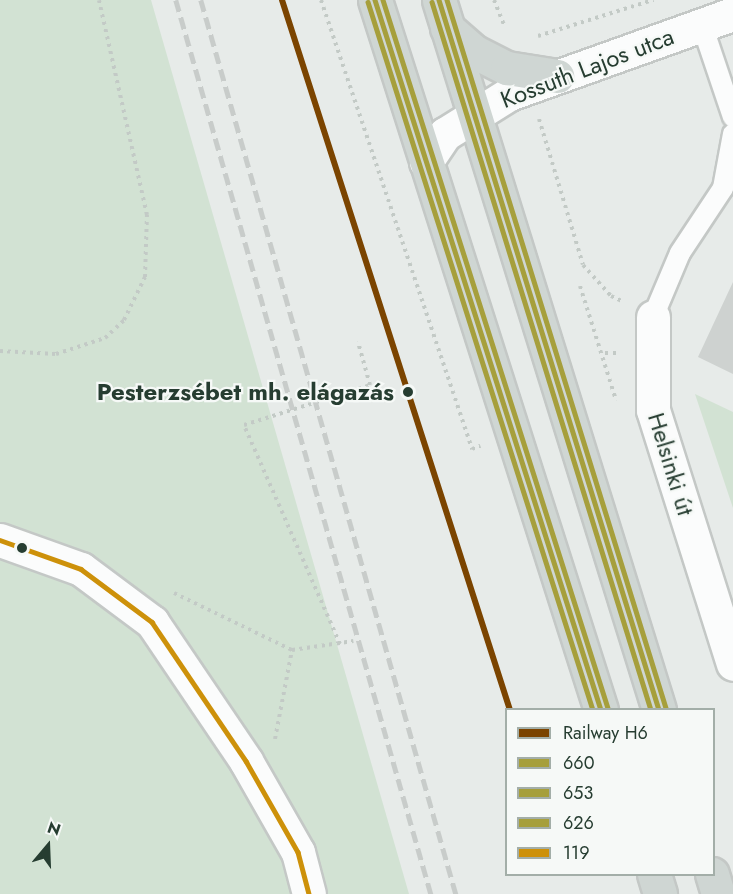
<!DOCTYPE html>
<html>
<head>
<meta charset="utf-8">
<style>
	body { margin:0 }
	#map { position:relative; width:733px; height:894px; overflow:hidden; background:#e7ebe9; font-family:Jost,sans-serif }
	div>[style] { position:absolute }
	.green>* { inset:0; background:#d2e2d3 }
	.building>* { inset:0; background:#ced2d0 }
	.path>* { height:4px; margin-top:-2px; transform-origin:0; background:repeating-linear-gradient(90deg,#c3cac6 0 3px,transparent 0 7.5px) }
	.roads { filter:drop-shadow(2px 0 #c4c8c6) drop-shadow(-2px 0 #c4c8c6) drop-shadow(0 2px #c4c8c6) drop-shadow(0 -2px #c4c8c6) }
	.service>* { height:20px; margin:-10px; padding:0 10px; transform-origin:10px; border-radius:10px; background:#fbfcfc }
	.minor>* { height:33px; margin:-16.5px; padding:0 16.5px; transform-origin:16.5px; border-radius:16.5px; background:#fbfcfc }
	.tertiary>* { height:33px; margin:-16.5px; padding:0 16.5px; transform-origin:16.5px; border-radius:16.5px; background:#fbfcfc }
	.primary>* { height:33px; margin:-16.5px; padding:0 16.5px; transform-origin:16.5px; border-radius:16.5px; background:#cfd6d3 }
	.rail>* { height:4.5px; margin-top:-2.25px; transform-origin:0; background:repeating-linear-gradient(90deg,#c8ccca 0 12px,transparent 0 18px) }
	.bus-1>* { height:4.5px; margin:-2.25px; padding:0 2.25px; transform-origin:2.25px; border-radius:2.25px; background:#a69f3c }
	.bus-2>* { height:4.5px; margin:-2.25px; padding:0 2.25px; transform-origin:2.25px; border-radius:2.25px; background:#a69f3c }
	.bus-3>* { height:4.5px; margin:-2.25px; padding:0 2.25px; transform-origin:2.25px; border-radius:2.25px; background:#a69f3c }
	.bus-4>* { height:4.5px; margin:-2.25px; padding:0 2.25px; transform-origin:2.25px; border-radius:2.25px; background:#cd910a }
	.rail-1>* { height:6px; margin:-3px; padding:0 3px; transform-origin:3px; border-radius:3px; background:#7b4400 }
	.dots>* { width:16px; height:16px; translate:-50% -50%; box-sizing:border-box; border:3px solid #f6f9f7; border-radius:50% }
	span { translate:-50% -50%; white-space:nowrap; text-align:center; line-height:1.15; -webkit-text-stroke:4.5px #f6f9f7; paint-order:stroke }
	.street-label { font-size:24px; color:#263d31 }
	.stop-label { font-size:24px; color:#263d31; font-weight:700 }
	.right { translate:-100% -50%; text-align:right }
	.legend { position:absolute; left:505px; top:708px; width:210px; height:168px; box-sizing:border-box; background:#f6f9f7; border:2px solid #a3aea8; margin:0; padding:8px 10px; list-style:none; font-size:18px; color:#263d31 }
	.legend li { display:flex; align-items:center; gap:12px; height:30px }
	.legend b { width:30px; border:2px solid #a3aea8 }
	.north { position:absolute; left:18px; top:816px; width:60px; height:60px; -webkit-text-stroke:4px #f6f9f7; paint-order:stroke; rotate:19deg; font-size:16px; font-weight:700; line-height:24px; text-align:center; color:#263d31 }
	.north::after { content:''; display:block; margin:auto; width:21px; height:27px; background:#263d31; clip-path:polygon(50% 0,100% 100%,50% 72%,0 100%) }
</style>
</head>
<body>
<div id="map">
	<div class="green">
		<i style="clip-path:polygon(0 0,151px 0,409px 894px,0 894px)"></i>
		<i style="clip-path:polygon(695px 394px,733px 412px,733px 508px)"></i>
	</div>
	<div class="building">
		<i style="clip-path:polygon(733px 282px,733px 374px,698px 357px)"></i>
	</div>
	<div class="path">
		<i style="left:321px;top:0;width:474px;rotate:71.4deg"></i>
		<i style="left:472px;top:449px;width:9px;rotate:-21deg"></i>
		<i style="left:494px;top:0;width:29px;rotate:68deg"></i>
		<i style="left:538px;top:36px;width:121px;rotate:-17.4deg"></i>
		<i style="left:539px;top:119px;width:152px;rotate:73.2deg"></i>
		<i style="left:583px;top:265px;width:42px;rotate:47.9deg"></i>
		<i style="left:611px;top:296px;width:14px;rotate:25deg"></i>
		<i style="left:580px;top:286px;width:120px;rotate:72.5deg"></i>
		<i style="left:0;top:351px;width:56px;rotate:3.1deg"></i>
		<i style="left:56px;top:354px;width:52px;rotate:-18.1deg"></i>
		<i style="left:105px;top:338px;width:26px;rotate:-43deg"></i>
		<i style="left:124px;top:320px;width:48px;rotate:-64deg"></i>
		<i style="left:145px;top:277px;width:62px;rotate:-88.2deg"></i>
		<i style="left:147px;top:215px;width:220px;rotate:-102.6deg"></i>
		<i style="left:605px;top:353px;width:15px"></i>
		<i style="left:174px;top:593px;width:131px;rotate:25.8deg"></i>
		<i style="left:340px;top:644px;width:239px;rotate:-113.7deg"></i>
		<i style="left:244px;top:425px;width:132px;rotate:-17.6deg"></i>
		<i style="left:370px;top:385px;width:45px;rotate:-105.6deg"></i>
		<i style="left:275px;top:739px;width:91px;rotate:-79.2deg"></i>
		<i style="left:292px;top:650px;width:62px;rotate:-8.4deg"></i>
	</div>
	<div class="roads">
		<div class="service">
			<i style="left:702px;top:25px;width:97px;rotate:71.4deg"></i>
			<i style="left:653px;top:317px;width:69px;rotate:-67.1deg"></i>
			<i style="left:680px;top:253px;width:78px;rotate:-56.5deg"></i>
			<i style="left:723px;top:188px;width:55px;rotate:-79.5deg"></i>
		</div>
		<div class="minor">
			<i style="left:653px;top:317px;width:93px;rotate:90deg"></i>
			<i style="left:653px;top:410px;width:266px;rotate:72.5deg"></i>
			<i style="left:0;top:540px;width:86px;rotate:19.7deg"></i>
			<i style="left:81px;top:569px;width:89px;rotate:36.7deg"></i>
			<i style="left:152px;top:622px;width:168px;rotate:55.9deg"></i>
			<i style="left:246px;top:761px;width:105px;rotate:60.3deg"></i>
			<i style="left:298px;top:852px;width:43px;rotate:75.3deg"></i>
		</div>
		<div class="tertiary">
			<i style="left:426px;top:162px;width:34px;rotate:-56deg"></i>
			<i style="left:445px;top:134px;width:75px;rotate:-32deg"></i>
			<i style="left:509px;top:94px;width:238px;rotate:-19.7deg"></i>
		</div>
		<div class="primary">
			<i style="left:375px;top:0;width:745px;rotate:72.34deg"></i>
			<i style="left:439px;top:0;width:743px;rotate:72.78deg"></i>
			<i style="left:447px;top:28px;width:35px;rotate:41deg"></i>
			<i style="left:473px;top:51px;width:38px;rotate:27deg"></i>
			<i style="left:507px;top:68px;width:51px;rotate:9.1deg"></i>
			<i style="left:654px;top:874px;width:21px;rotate:73deg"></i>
			<i style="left:712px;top:874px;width:21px;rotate:73deg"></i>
		</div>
	</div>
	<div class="rail">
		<i style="left:176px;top:0;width:930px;rotate:74.08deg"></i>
		<i style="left:201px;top:0;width:930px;rotate:74.08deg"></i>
	</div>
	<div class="bus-1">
		<i style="left:375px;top:0;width:745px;rotate:72.34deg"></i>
		<i style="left:439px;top:0;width:743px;rotate:72.78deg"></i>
	</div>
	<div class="bus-2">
		<i style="left:368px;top:2px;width:743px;rotate:72.37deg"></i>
		<i style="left:432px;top:2px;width:741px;rotate:72.81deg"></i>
	</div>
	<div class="bus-3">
		<i style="left:383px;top:0;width:743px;rotate:72.37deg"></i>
		<i style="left:447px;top:0;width:741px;rotate:72.81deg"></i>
	</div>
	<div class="bus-4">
		<i style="left:0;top:540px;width:86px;rotate:19.7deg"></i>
		<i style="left:81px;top:569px;width:89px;rotate:36.7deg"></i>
		<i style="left:152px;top:622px;width:168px;rotate:55.9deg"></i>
		<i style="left:246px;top:761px;width:105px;rotate:60.3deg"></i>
		<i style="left:298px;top:852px;width:43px;rotate:75.3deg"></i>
	</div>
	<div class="rail-1">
		<i style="left:282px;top:0;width:746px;rotate:72.2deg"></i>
	</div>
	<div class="dots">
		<i style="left:408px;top:392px;background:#263d31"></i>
		<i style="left:22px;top:548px;background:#263d31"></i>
	</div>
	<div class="street-label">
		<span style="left:587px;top:68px;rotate:-21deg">Kossuth Lajos utca</span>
		<span style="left:671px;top:464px;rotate:73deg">Helsinki út</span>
	</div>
	<div class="stop-label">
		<span class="right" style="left:394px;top:392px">Pesterzsébet mh. elágazás</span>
	</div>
	<ul class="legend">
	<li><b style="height:8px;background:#7b4400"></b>Railway H6</li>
	<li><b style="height:8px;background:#a69f3c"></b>660</li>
	<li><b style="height:8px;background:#a69f3c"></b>653</li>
	<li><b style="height:8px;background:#a69f3c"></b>626</li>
	<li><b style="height:8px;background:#cd910a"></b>119</li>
	</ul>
	<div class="north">N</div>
</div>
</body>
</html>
